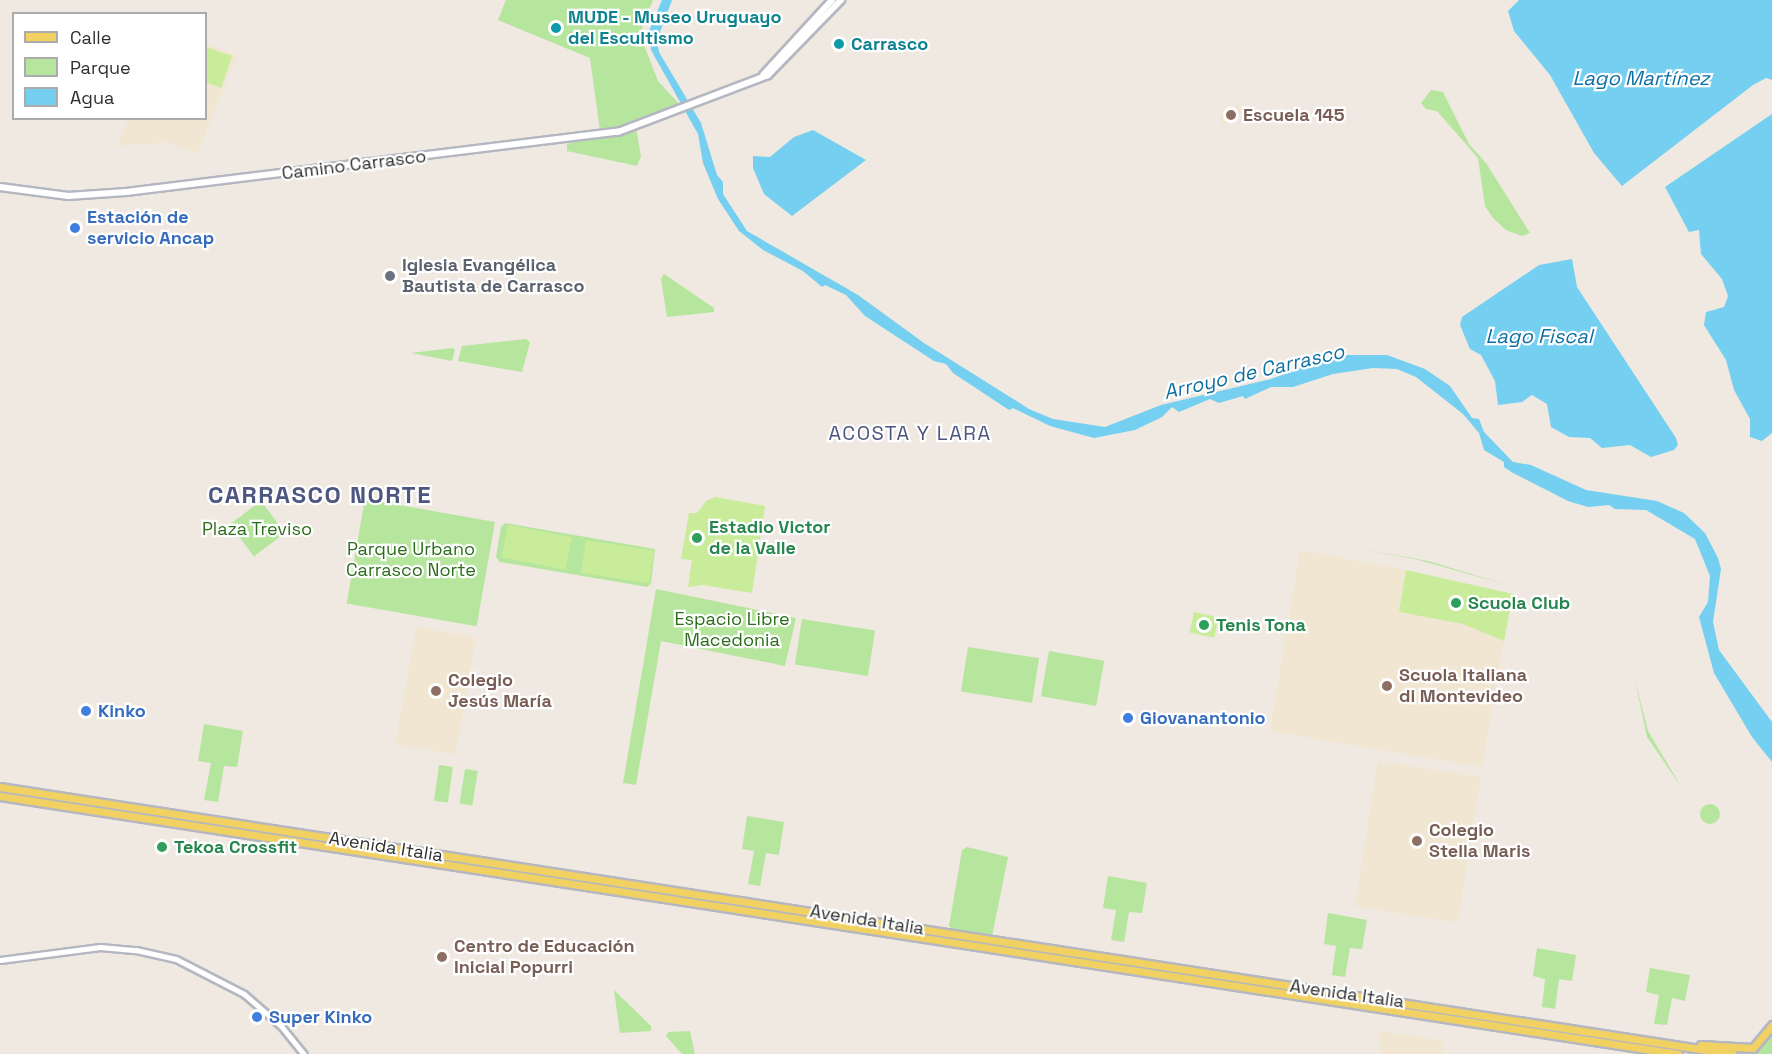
<!DOCTYPE html>
<html>
<head>
<meta charset="utf-8">
<style>
	body { margin:0 }
	#map { position:relative; width:1772px; height:1054px; overflow:hidden; background:#efe9e1; font-family:"Space Grotesk",sans-serif }
	div>[style] { position:absolute }
	.education>* { inset:0; background:#f0e6d1; transform-origin:0 0 }
	.green>* { inset:0; background:#b6e59e; transform-origin:0 0 }
	.round { border-radius:50% }
	.pitch>* { inset:0; background:#c9ec9a; transform-origin:0 0 }
	.water>* { inset:0; background:#75cff0 }
	.roads { filter:drop-shadow(2px 0 #b4b7c1) drop-shadow(-2px 0 #b4b7c1) drop-shadow(0 2px #b4b7c1) drop-shadow(0 -2px #b4b7c1) }
	.tertiary>* { height:5px; margin:-2.5px; padding:0 2.5px; transform-origin:2.5px; border-radius:2.5px; background:#fff }
	.secondary>* { height:6px; margin:-3px; padding:0 3px; transform-origin:3px; border-radius:3px; background:#fff }
	.primary>* { height:7px; margin:-3.5px; padding:0 3.5px; transform-origin:3.5px; border-radius:3.5px; background:#f2d163 }
	.dots>* { width:16px; height:16px; translate:-50% -50%; box-sizing:border-box; border:3px solid #fff; border-radius:50% }
	span { translate:-50% -50%; white-space:nowrap; text-align:center; line-height:1.15; -webkit-text-stroke:4.5px #fff; paint-order:stroke }
	.culture-label { font-size:18px; color:#0d838f; font-weight:700 }
	.left { translate:0 -50%; text-align:left }
	.education-label { font-size:18px; color:#785e54; font-weight:700 }
	.street-label { font-size:18px; color:#2e2e2e }
	.shop-label { font-size:18px; color:#366cbe; font-weight:700 }
	.worship-label { font-size:18px; color:#5b616d; font-weight:700 }
	.leisure-label { font-size:18px; color:#27864d; font-weight:700 }
	.park-label { font-size:18px; color:#2c6e1b }
	.water-label { font-size:20px; color:#0d6fa3; font-style:italic }
	.neighbourhood-label { font-size:20px; color:#4d5680; letter-spacing:1.5px }
	.district-label { font-size:24px; color:#4d5680; font-weight:700; letter-spacing:1.5px }
	.legend { position:absolute; left:12px; top:12px; width:195px; height:108px; box-sizing:border-box; background:#fff; border:2px solid #ababab; margin:0; padding:8px 10px; list-style:none; font-size:18px; color:#2e2e2e }
	.legend li { display:flex; align-items:center; gap:12px; height:30px }
	.legend b { width:30px; border:2px solid #ababab }
</style>
</head>
<body>
<div id="map">
	<div class="education">
		<i style="clip-path:polygon(206px 44px,237px 55px,197px 154px,167px 142px,117px 146px,128px 119px,206px 118px)"></i>
		<i style="left:1238px;top:105px;width:9px;height:23px;rotate:58deg"></i>
		<i style="clip-path:polygon(1300px 550px,1406px 570px,1400px 612px,1463px 624px,1504px 641px,1482px 767px,1270px 731px)"></i>
		<i style="left:416px;top:627px;width:61px;height:119px;rotate:10deg"></i>
		<i style="left:1378px;top:761px;width:104px;height:147px;rotate:9deg"></i>
		<i style="clip-path:polygon(1379px 1031px,1443px 1041px,1444px 1054px,1382px 1054px)"></i>
	</div>
	<div class="green">
		<i style="clip-path:polygon(506px 0,653px 0,642px 26px,644px 45px,658px 81px,679px 104px,637px 122px,600px 131px,590px 58px,498px 20px)"></i>
		<i style="clip-path:polygon(1431px 90px,1443px 92px,1469px 144px,1486px 163px,1530px 233px,1522px 236px,1506px 230px,1493px 218px,1485px 206px,1478px 158px,1437px 111px,1426px 109px,1421px 103px)"></i>
		<i style="clip-path:polygon(636px 128px,641px 156px,637px 166px,567px 151px,567px 144px)"></i>
		<i style="clip-path:polygon(664px 274px,714px 308px,714px 312px,667px 317px,661px 279px)"></i>
		<i style="clip-path:polygon(526px 339px,530px 342px,522px 372px,458px 361px,462px 346px)"></i>
		<i style="clip-path:polygon(452px 348px,455px 350px,452px 361px,411px 353px)"></i>
		<i style="left:365px;top:499px;width:132px;height:106px;rotate:10deg"></i>
		<i style="left:261px;top:501px;width:40px;height:39px;rotate:53deg"></i>
		<i style="clip-path:polygon(505px 523px,655px 549px,651px 583px,647px 587px,500px 562px,496px 557px,501px 527px)"></i>
		<i style="clip-path:polygon(1352px 547px,1428px 561px,1514px 587px,1419px 560px)"></i>
		<i style="clip-path:polygon(656px 589px,796px 618px,785px 666px,661px 641px,636px 785px,623px 783px)"></i>
		<i style="left:802px;top:619px;width:74px;height:46px;rotate:9deg"></i>
		<i style="left:968px;top:647px;width:72px;height:45px;rotate:9deg"></i>
		<i style="left:1049px;top:651px;width:56px;height:46px;rotate:10deg"></i>
		<i style="clip-path:polygon(1635px 680px,1648px 731px,1682px 788px,1647px 737px)"></i>
		<i style="clip-path:polygon(204px 724px,243px 731px,237px 767px,224px 766px,218px 802px,204px 800px,211px 763px,198px 761px)"></i>
		<i style="left:439px;top:765px;width:14px;height:36px;rotate:8deg"></i>
		<i style="left:465px;top:769px;width:13px;height:35px;rotate:9deg"></i>
		<i style="clip-path:polygon(39px 796px,458px 860px,459px 862px,39px 799px)"></i>
		<i class="round" style="left:1700px;top:804px;width:20px;height:20px"></i>
		<i style="clip-path:polygon(747px 816px,784px 822px,779px 855px,766px 853px,760px 886px,748px 884px,754px 851px,742px 849px)"></i>
		<i style="clip-path:polygon(967px 847px,1008px 857px,992px 936px,953px 930px,949px 926px,962px 850px)"></i>
		<i style="clip-path:polygon(1108px 876px,1147px 883px,1142px 913px,1129px 912px,1124px 942px,1111px 940px,1116px 910px,1103px 908px)"></i>
		<i style="clip-path:polygon(640px 889px,935px 934px,642px 892px)"></i>
		<i style="clip-path:polygon(1328px 913px,1367px 920px,1362px 949px,1350px 948px,1345px 977px,1332px 975px,1336px 946px,1324px 944px)"></i>
		<i style="clip-path:polygon(963px 938px,1362px 999px,1362px 1000px,965px 941px)"></i>
		<i style="clip-path:polygon(1537px 948px,1576px 955px,1572px 981px,1559px 979px,1555px 1009px,1542px 1007px,1545px 979px,1533px 976px)"></i>
		<i style="clip-path:polygon(1650px 968px,1690px 975px,1685px 1001px,1672px 998px,1667px 1025px,1654px 1024px,1659px 995px,1646px 992px)"></i>
		<i style="clip-path:polygon(614px 990px,651px 1026px,651px 1031px,620px 1033px)"></i>
		<i style="clip-path:polygon(1379px 1002px,1713px 1054px,1691px 1054px,1379px 1005px)"></i>
		<i style="clip-path:polygon(1772px 1027px,1772px 1054px,1746px 1054px,1723px 1048px,1744px 1051px)"></i>
		<i style="clip-path:polygon(690px 1031px,695px 1054px,682px 1054px,666px 1036px,668px 1032px)"></i>
	</div>
	<div class="pitch">
		<i style="clip-path:polygon(206px 47px,232px 56px,221px 88px,206px 82px)"></i>
		<i style="clip-path:polygon(716px 497px,765px 506px,752px 593px,703px 585px,688px 587px,692px 560px,681px 559px,689px 513px,697px 513px,706px 501px)"></i>
		<i style="left:508px;top:525px;width:65px;height:33px;rotate:11deg"></i>
		<i style="left:586px;top:540px;width:69px;height:33px;rotate:9deg"></i>
		<i style="clip-path:polygon(1406px 570px,1513px 594px,1504px 641px,1463px 624px,1399px 612px)"></i>
		<i style="left:1194px;top:612px;width:25px;height:21px;rotate:12deg"></i>
	</div>
	<div class="water">
		<i style="clip-path:polygon(662px 0,672px 0,657px 40px,659px 52px,701px 123px,717px 175px,723px 182px,723px 194px,747px 231px,858px 295px,924px 343px,1029px 409px,1053px 419px,1105px 427px,1161px 405px,1271px 379px,1312px 364px,1347px 355px,1387px 355px,1425px 369px,1450px 386px,1472px 418px,1479px 419px,1484px 432px,1513px 462px,1531px 465px,1586px 490px,1657px 501px,1684px 513px,1705px 533px,1718px 558px,1721px 569px,1713px 622px,1719px 650px,1772px 722px,1772px 762px,1752px 737px,1714px 673px,1699px 617px,1708px 602px,1710px 576px,1695px 539px,1646px 510px,1615px 509px,1609px 505px,1588px 507px,1568px 501px,1513px 473px,1504px 467px,1504px 462px,1484px 450px,1479px 433px,1463px 414px,1416px 377px,1397px 369px,1373px 368px,1333px 374px,1293px 387px,1271px 387px,1245px 399px,1243px 396px,1219px 403px,1210px 399px,1179px 412px,1172px 407px,1162px 417px,1135px 430px,1094px 438px,1050px 426px,1013px 408px,1009px 410px,953px 373px,946px 364px,934px 361px,865px 316px,846px 295px,825px 285px,822px 287px,803px 271px,763px 250px,739px 231px,718px 199px,703px 163px,698px 134px,651px 50px,649px 31px)"></i>
		<i style="clip-path:polygon(1519px 0,1772px 0,1772px 80px,1766px 78px,1753px 85px,1622px 186px,1594px 153px,1550px 75px,1514px 31px,1508px 11px)"></i>
		<i style="clip-path:polygon(1772px 114px,1772px 433px,1762px 441px,1750px 437px,1750px 419px,1734px 390px,1726px 360px,1704px 325px,1706px 312px,1724px 307px,1728px 296px,1722px 279px,1701px 254px,1699px 230px,1689px 232px,1665px 187px)"></i>
		<i style="clip-path:polygon(813px 130px,866px 160px,792px 216px,764px 194px,753px 168px,753px 156px,770px 157px,794px 137px)"></i>
		<i style="clip-path:polygon(1572px 259px,1577px 287px,1676px 438px,1678px 445px,1674px 450px,1651px 457px,1630px 445px,1602px 448px,1590px 438px,1569px 437px,1551px 427px,1547px 404px,1532px 395px,1522px 402px,1498px 405px,1495px 381px,1481px 355px,1470px 349px,1460px 325px,1462px 317px,1539px 265px)"></i>
	</div>
	<div class="roads">
		<div class="tertiary">
			<i style="left:0;top:960px;width:101px;rotate:-7.4deg"></i>
			<i style="left:100px;top:947px;width:36px;rotate:5deg"></i>
			<i style="left:136px;top:950px;width:41px;rotate:12.7deg"></i>
			<i style="left:176px;top:959px;width:76px;rotate:27.2deg"></i>
			<i style="left:244px;top:994px;width:49px;rotate:40.9deg"></i>
			<i style="left:281px;top:1026px;width:36px;rotate:51deg"></i>
		</div>
		<div class="secondary">
			<i style="left:763px;top:75px;width:102px;rotate:-47.4deg"></i>
			<i style="left:0;top:187px;width:69px;rotate:7.5deg"></i>
			<i style="left:68px;top:196px;width:58px;rotate:-3.9deg"></i>
			<i style="left:126px;top:192px;width:496px;rotate:-7deg"></i>
			<i style="left:618px;top:132px;width:160px;rotate:-20.8deg"></i>
			<i style="left:768px;top:75px;width:105px;rotate:-45.8deg"></i>
		</div>
		<div class="primary">
			<i style="left:0;top:787px;width:1753px;rotate:8.76deg"></i>
			<i style="left:0;top:796px;width:1698px;rotate:8.74deg"></i>
			<i style="left:1701px;top:1045px;width:52px;rotate:3.3deg"></i>
			<i style="left:1753px;top:1048px;width:30px;rotate:-50deg"></i>
		</div>
	</div>
	<div class="dots">
		<i style="left:556px;top:28px;background:#0f9aa8"></i>
		<i style="left:839px;top:44px;background:#0f9aa8"></i>
		<i style="left:1231px;top:115px;background:#8d6e63"></i>
		<i style="left:75px;top:228px;background:#3f7fe0"></i>
		<i style="left:390px;top:276px;background:#6b7280"></i>
		<i style="left:697px;top:538px;background:#2e9e5b"></i>
		<i style="left:1456px;top:603px;background:#2e9e5b"></i>
		<i style="left:1204px;top:625px;background:#2e9e5b"></i>
		<i style="left:1387px;top:686px;background:#8d6e63"></i>
		<i style="left:436px;top:691px;background:#8d6e63"></i>
		<i style="left:86px;top:711px;background:#3f7fe0"></i>
		<i style="left:1128px;top:718px;background:#3f7fe0"></i>
		<i style="left:1417px;top:841px;background:#8d6e63"></i>
		<i style="left:162px;top:847px;background:#2e9e5b"></i>
		<i style="left:442px;top:957px;background:#8d6e63"></i>
		<i style="left:257px;top:1017px;background:#3f7fe0"></i>
	</div>
	<div class="culture-label">
		<span class="left" style="left:568px;top:28px">MUDE - Museo Uruguayo<br>del Escultismo</span>
		<span class="left" style="left:851px;top:44px">Carrasco</span>
	</div>
	<div class="education-label">
		<span class="left" style="left:1243px;top:115px">Escuela 145</span>
		<span class="left" style="left:1399px;top:686px">Scuola Italiana<br>di Montevideo</span>
		<span class="left" style="left:448px;top:691px">Colegio<br>Jesús María</span>
		<span class="left" style="left:1429px;top:841px">Colegio<br>Stella Maris</span>
		<span class="left" style="left:454px;top:957px">Centro de Educación<br>Inicial Popurri</span>
	</div>
	<div class="street-label">
		<span style="left:354px;top:165px;rotate:-7deg">Camino Carrasco</span>
		<span style="left:386px;top:847px;rotate:9deg">Avenida Italia</span>
		<span style="left:867px;top:920px;rotate:9deg">Avenida Italia</span>
		<span style="left:1347px;top:994px;rotate:8deg">Avenida Italia</span>
	</div>
	<div class="shop-label">
		<span class="left" style="left:87px;top:228px">Estación de<br>servicio Ancap</span>
		<span class="left" style="left:98px;top:711px">Kinko</span>
		<span class="left" style="left:1140px;top:718px">Giovanantonio</span>
		<span class="left" style="left:269px;top:1017px">Super Kinko</span>
	</div>
	<div class="worship-label">
		<span class="left" style="left:402px;top:276px">Iglesia Evangélica<br>Bautista de Carrasco</span>
	</div>
	<div class="leisure-label">
		<span class="left" style="left:709px;top:538px">Estadio Victor<br>de la Valle</span>
		<span class="left" style="left:1468px;top:603px">Scuola Club</span>
		<span class="left" style="left:1216px;top:625px">Tenis Tona</span>
		<span class="left" style="left:174px;top:847px">Tekoa Crossfit</span>
	</div>
	<div class="park-label">
		<span style="left:257px;top:529px">Plaza Treviso</span>
		<span style="left:411px;top:560px">Parque Urbano<br>Carrasco Norte</span>
		<span style="left:732px;top:630px">Espacio Libre<br>Macedonia</span>
	</div>
	<div class="water-label">
		<span style="left:1641px;top:78px">Lago Martínez</span>
		<span style="left:1539px;top:336px">Lago Fiscal</span>
		<span style="left:1254px;top:372px;rotate:-13deg">Arroyo de Carrasco</span>
	</div>
	<div class="neighbourhood-label">
		<span style="left:910px;top:433px">ACOSTA Y LARA</span>
	</div>
	<div class="district-label">
		<span style="left:320px;top:495px">CARRASCO NORTE</span>
	</div>
	<ul class="legend">
	<li><b style="height:8px;background:#f2d163"></b>Calle</li>
	<li><b style="height:16px;background:#b6e59e"></b>Parque</li>
	<li><b style="height:16px;background:#75cff0"></b>Agua</li>
	</ul>
</div>
</body>
</html>
